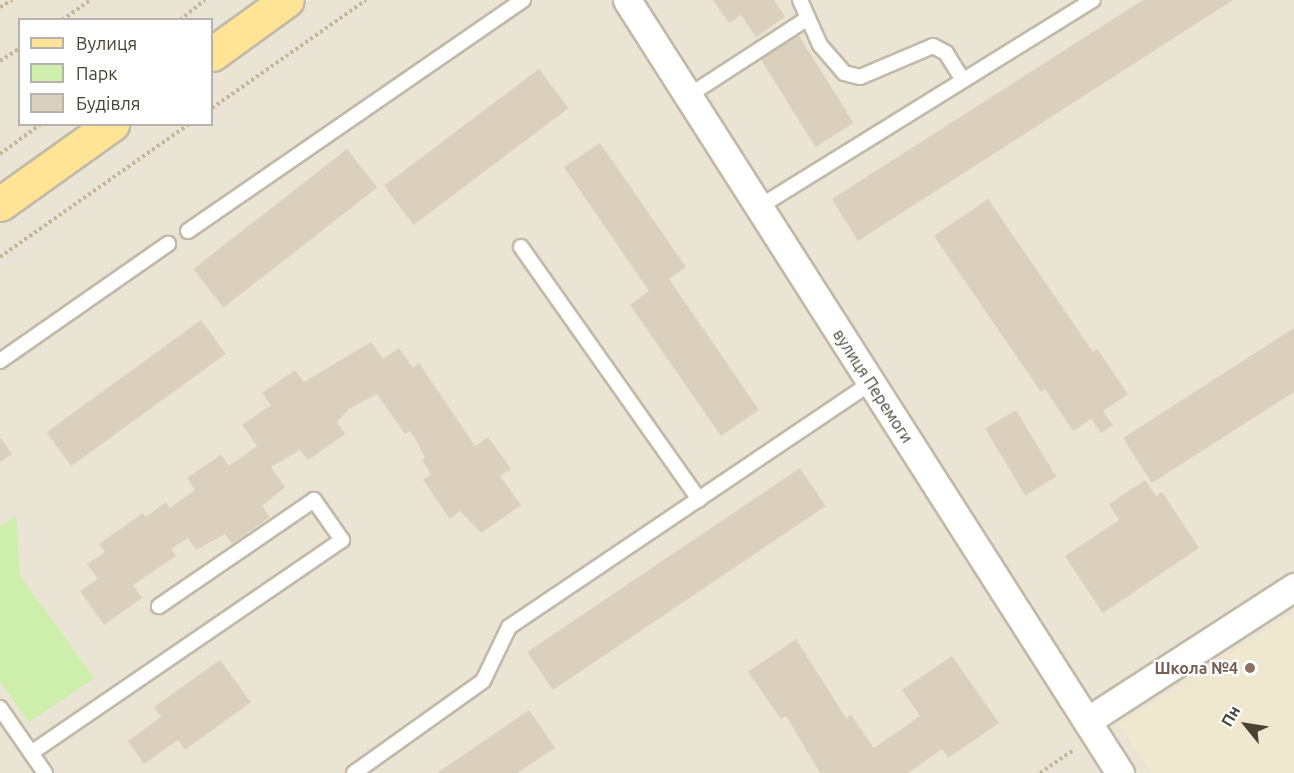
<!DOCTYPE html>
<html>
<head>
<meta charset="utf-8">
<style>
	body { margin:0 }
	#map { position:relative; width:1294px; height:773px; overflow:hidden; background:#f5f1e7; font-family:Ubuntu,sans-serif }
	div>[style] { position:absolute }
	.residential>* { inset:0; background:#eae4d4 }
	.education>* { inset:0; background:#f0e7cf }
	.green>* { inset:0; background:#ceeeab }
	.building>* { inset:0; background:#dbd0be; transform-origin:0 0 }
	.path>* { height:4px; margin-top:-2px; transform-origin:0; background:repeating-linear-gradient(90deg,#c5b698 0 3px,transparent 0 6px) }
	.roads { filter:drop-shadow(2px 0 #c2baa8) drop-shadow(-2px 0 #c2baa8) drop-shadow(0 2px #c2baa8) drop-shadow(0 -2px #c2baa8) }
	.lane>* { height:14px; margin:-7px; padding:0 7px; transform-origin:7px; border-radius:7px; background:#fff }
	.street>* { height:27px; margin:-13.5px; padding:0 13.5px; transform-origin:13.5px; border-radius:13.5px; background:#fff }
	.primary>* { height:33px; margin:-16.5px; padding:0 16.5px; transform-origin:16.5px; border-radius:16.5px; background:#ffe496 }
	.dots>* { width:16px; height:16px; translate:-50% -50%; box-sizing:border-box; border:3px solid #fff; border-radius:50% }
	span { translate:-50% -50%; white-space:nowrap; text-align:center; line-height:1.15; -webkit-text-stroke:4.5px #fff; paint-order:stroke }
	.street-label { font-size:16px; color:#494235 }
	.education-label { font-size:16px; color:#785e54; font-weight:700 }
	.right { translate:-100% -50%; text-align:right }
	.legend { position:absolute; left:18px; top:18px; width:195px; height:108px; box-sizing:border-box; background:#fff; border:2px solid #b6b3ae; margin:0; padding:8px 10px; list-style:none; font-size:18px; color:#494235 }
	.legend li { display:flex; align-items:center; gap:12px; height:30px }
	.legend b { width:30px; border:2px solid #b6b3ae }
	.north { position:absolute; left:1216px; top:695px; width:60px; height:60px; -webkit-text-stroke:4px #fff; paint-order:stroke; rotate:300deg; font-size:16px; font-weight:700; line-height:24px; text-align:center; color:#494235 }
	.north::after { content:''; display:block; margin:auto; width:21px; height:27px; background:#494235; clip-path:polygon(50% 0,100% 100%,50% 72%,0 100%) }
</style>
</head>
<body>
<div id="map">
	<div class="residential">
		<i style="clip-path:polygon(0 0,267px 0,212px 39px,212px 20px,20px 20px,20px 124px,91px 125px,0 189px)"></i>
		<i style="clip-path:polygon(309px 0,612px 0,1105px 773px,0 773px,0 219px,134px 125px,212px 124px,212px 69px)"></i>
		<i style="clip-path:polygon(643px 0,1294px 0,1294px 773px,1136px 773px)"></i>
	</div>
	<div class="education">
		<i style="clip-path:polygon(1294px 612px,1294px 773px,1151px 773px,1119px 724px)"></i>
	</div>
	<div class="green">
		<i style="clip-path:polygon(16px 515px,20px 576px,94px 678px,29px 722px,0 682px,0 527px)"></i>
	</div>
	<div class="building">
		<i style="clip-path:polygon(713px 0,774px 0,785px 17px,756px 37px,741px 15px,729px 23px)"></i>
		<i style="clip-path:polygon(1143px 0,1233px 0,858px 241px,832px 199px)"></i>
		<i style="left:798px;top:34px;width:105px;height:45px;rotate:58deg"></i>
		<i style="left:539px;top:69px;width:49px;height:194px;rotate:53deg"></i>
		<i style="clip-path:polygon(600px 143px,686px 267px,669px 279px,759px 410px,721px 436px,630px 305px,649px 291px,564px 167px)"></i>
		<i style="left:347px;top:149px;width:49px;height:195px;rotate:52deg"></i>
		<i style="clip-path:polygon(988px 199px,1093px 352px,1097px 349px,1128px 394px,1103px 411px,1113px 425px,1101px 433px,1091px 419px,1073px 431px,1045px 389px,1041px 392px,934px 236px)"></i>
		<i style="left:201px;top:320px;width:42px;height:191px;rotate:54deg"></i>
		<i style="clip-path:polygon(1294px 328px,1294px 392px,1152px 483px,1123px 438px)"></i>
		<i style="clip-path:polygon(371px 342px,383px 359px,399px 348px,413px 368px,419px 363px,475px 446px,488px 437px,511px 469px,500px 476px,521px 505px,481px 533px,460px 511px,450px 519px,423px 480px,431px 474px,422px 460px,425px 458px,419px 445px,410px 431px,405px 434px,377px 394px,349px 409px,337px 422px,345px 434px,308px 460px,300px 450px,271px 467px,285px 487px,262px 506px,270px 517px,232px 544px,225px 534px,196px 550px,188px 538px,171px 549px,176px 556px,133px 585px,142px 598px,104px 625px,80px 591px,98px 579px,87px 564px,105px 552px,99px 544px,143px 513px,146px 517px,166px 502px,170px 508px,195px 490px,187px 478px,221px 455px,229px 466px,257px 446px,242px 425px,271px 405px,262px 393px,295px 370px,304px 382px)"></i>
		<i style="left:1016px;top:410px;width:78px;height:36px;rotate:59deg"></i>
		<i style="clip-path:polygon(0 437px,12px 454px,0 462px)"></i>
		<i style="left:800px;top:468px;width:46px;height:329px;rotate:56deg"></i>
		<i style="clip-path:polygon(1145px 480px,1156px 496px,1162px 492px,1199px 548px,1103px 613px,1065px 556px,1119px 520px,1109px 504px)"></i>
		<i style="clip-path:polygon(796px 639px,846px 718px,851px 715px,874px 748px,920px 716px,902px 690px,952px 656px,999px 723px,948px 758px,942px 749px,908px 773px,820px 773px,786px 716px,781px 719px,748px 672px)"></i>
		<i style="clip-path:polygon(220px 660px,251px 702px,185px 750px,178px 740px,144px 764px,128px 741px,161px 717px,154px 707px)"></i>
		<i style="clip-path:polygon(529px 710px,555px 748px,517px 773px,437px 773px)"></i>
	</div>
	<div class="path">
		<i style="left:0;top:7px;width:14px;rotate:-30deg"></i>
		<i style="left:62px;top:20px;width:35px;rotate:-35deg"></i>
		<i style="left:180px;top:20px;width:32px;rotate:-39deg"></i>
		<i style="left:0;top:61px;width:24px;rotate:-33deg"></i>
		<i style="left:212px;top:108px;width:188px;rotate:-35deg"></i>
		<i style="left:0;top:154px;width:51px;rotate:-36.2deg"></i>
		<i style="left:0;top:257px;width:231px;rotate:-35.1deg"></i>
		<i style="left:1040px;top:773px;width:42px;rotate:-34.4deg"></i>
	</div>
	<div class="roads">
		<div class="lane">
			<i style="left:800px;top:0;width:49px;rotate:66deg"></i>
			<i style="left:820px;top:45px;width:37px;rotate:49deg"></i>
			<i style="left:844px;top:73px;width:16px;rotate:14deg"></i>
			<i style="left:860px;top:77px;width:79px;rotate:-23deg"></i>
			<i style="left:933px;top:46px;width:15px;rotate:28deg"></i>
			<i style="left:946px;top:53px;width:32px;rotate:58deg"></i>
			<i style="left:688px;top:96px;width:140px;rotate:-33deg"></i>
			<i style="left:759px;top:207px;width:393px;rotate:-31.8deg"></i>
			<i style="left:188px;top:231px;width:407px;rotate:-34.6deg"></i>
			<i style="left:521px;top:247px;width:309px;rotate:54.8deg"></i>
			<i style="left:0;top:361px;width:205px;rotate:-34.9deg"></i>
			<i style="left:0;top:708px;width:79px;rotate:55.3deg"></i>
			<i style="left:31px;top:753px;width:377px;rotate:-34.4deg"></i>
			<i style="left:342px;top:540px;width:49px;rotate:-125deg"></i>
			<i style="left:314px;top:500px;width:188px;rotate:145.6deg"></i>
			<i style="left:354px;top:773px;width:158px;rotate:-35.5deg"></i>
			<i style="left:483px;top:681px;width:60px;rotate:-64.3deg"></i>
			<i style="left:509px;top:627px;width:437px;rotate:-34deg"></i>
		</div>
		<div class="street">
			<i style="left:627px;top:0;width:917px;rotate:57.47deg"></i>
			<i style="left:1087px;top:721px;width:247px;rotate:-32.9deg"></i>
		</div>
		<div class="primary">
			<i style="left:212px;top:54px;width:92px;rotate:-35.8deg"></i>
			<i style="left:0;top:204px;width:138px;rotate:-35.5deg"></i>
		</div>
	</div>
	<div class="dots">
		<i style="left:1250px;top:668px;background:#8d6e63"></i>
	</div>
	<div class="street-label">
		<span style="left:873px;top:386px;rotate:57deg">вулиця Перемоги</span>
	</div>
	<div class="education-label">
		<span class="right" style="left:1238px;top:668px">Школа №4</span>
	</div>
	<ul class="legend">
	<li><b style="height:8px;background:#ffe496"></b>Вулиця</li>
	<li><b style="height:16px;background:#ceeeab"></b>Парк</li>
	<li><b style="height:16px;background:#dbd0be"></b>Будівля</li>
	</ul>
	<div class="north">Пн</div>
</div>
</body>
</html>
